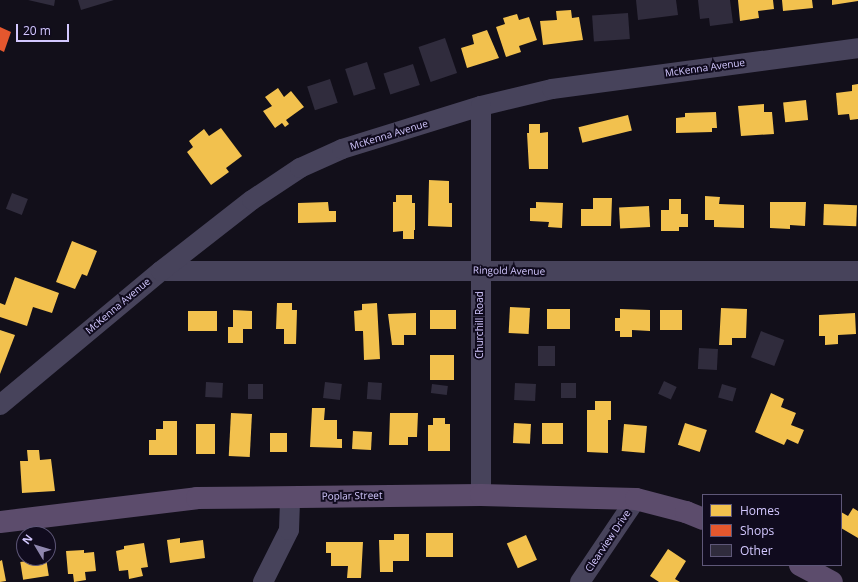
<!DOCTYPE html>
<html>
<head>
<meta charset="utf-8">
<style>
	body { margin:0 }
	#map { position:relative; width:858px; height:582px; overflow:hidden; background:#120f1a; font-family:"Open Sans",sans-serif }
	div>[style] { position:absolute }
	.homes>* { inset:0; background:#f2c14e; transform-origin:0 0 }
	.shops>* { inset:0; background:#e4572e }
	.building>* { inset:0; background:#302c3d; transform-origin:0 0 }
	.minor>* { height:20px; margin:-10px; padding:0 10px; transform-origin:10px; border-radius:10px; background:#47435b }
	.major>* { height:22px; margin:-11px; padding:0 11px; transform-origin:11px; border-radius:11px; background:#5c4c6c }
	span { translate:-50% -50%; white-space:nowrap; text-align:center; line-height:1.15; -webkit-text-stroke:4px #100b1e; paint-order:stroke }
	.street-label { font-size:10px; color:#d3c8ff }
	.legend { position:absolute; left:702px; top:494px; width:140px; height:72px; box-sizing:border-box; background:#100b1e; border:1px solid #5e5778; margin:0; padding:5px 7px; list-style:none; font-size:12px; color:#d3c8ff }
	.legend li { display:flex; align-items:center; gap:8px; height:20px }
	.legend b { width:20px; border:1px solid #5e5778 }
	.north { position:absolute; left:16px; top:526px; width:40px; height:40px; box-sizing:border-box; background:#100b1e; border:1px solid #5e5778; border-radius:50%; rotate:308deg; font-size:11px; font-weight:700; line-height:16px; text-align:center; color:#d3c8ff }
	.north::after { content:''; display:block; margin:auto; width:14px; height:18px; background:#8f87af; clip-path:polygon(50% 0,100% 100%,50% 72%,0 100%) }
	.scale { position:absolute; left:16px; top:24px; width:53px; height:18px; box-sizing:border-box; border:2px solid #d3c8ff; border-top:0; padding-left:5px; font-size:12px; line-height:14px; white-space:nowrap; color:#d3c8ff; -webkit-text-stroke:3px #100b1e; paint-order:stroke }
</style>
</head>
<body>
<div id="map">
	<div class="homes">
		<i style="clip-path:polygon(738px 0,773px 0,774px 9px,758px 11px,759px 18px,740px 21px)"></i>
		<i style="clip-path:polygon(782px 0,812px 0,813px 8px,783px 11px)"></i>
		<i style="clip-path:polygon(832px 0,858px 0,858px 1px,832px 5px)"></i>
		<i style="clip-path:polygon(571px 10px,572px 18px,579px 17px,583px 40px,543px 45px,540px 21px,557px 20px,556px 11px)"></i>
		<i style="clip-path:polygon(517px 14px,519px 20px,529px 17px,537px 40px,519px 46px,521px 52px,506px 57px,496px 27px,505px 24px,503px 18px)"></i>
		<i style="clip-path:polygon(487px 30px,499px 58px,467px 68px,461px 48px,474px 44px,472px 35px)"></i>
		<i style="clip-path:polygon(858px 84px,858px 119px,850px 120px,849px 114px,838px 115px,836px 93px,852px 91px,852px 85px)"></i>
		<i style="clip-path:polygon(278px 88px,284px 97px,291px 91px,304px 107px,286px 120px,289px 124px,285px 127px,282px 123px,275px 128px,263px 111px,272px 106px,265px 97px)"></i>
		<i style="left:806px;top:100px;width:20px;height:23px;rotate:84deg"></i>
		<i style="clip-path:polygon(764px 104px,764px 112px,772px 112px,774px 134px,741px 136px,738px 106px)"></i>
		<i style="clip-path:polygon(716px 112px,717px 128px,712px 128px,712px 132px,676px 133px,676px 118px,685px 117px,685px 113px)"></i>
		<i style="left:628px;top:115px;width:16px;height:51px;rotate:76deg"></i>
		<i style="clip-path:polygon(529px 124px,540px 124px,540px 133px,548px 132px,548px 169px,529px 169px,527px 133px,529px 133px)"></i>
		<i style="clip-path:polygon(221px 128px,242px 156px,226px 168px,229px 172px,211px 185px,187px 152px,193px 147px,189px 141px,204px 129px,209px 136px)"></i>
		<i style="clip-path:polygon(429px 180px,449px 181px,449px 203px,452px 203px,452px 227px,428px 226px)"></i>
		<i style="clip-path:polygon(396px 195px,412px 195px,412px 203px,415px 203px,415px 230px,414px 230px,414px 239px,403px 239px,403px 231px,393px 232px,393px 202px,396px 202px)"></i>
		<i style="clip-path:polygon(705px 196px,720px 197px,719px 204px,744px 205px,744px 228px,714px 227px,714px 220px,705px 220px)"></i>
		<i style="clip-path:polygon(593px 198px,612px 198px,611px 226px,581px 226px,581px 209px,593px 209px)"></i>
		<i style="clip-path:polygon(669px 199px,681px 199px,681px 214px,688px 214px,688px 227px,679px 227px,679px 231px,661px 231px,661px 210px,669px 210px)"></i>
		<i style="clip-path:polygon(328px 202px,329px 211px,336px 211px,336px 222px,298px 223px,298px 203px)"></i>
		<i style="clip-path:polygon(536px 202px,563px 203px,562px 228px,548px 227px,549px 222px,530px 221px,530px 208px,536px 208px)"></i>
		<i style="clip-path:polygon(770px 202px,806px 202px,805px 226px,790px 225px,790px 229px,770px 228px)"></i>
		<i style="left:824px;top:204px;width:33px;height:21px;rotate:2deg"></i>
		<i style="left:649px;top:206px;width:21px;height:30px;rotate:87deg"></i>
		<i style="clip-path:polygon(72px 241px,97px 251px,87px 276px,82px 274px,75px 289px,56px 282px)"></i>
		<i style="clip-path:polygon(15px 277px,59px 293px,52px 313px,33px 307px,27px 326px,0 317px,0 303px,5px 305px)"></i>
		<i style="clip-path:polygon(277px 303px,292px 303px,292px 310px,297px 310px,296px 344px,284px 344px,284px 329px,276px 329px)"></i>
		<i style="clip-path:polygon(377px 303px,380px 359px,364px 360px,363px 331px,355px 331px,354px 311px,362px 310px,362px 304px)"></i>
		<i style="left:510px;top:307px;width:20px;height:26px;rotate:3deg"></i>
		<i style="clip-path:polygon(721px 308px,747px 309px,746px 338px,732px 338px,732px 345px,719px 345px)"></i>
		<i style="left:547px;top:309px;width:23px;height:20px"></i>
		<i style="clip-path:polygon(620px 309px,650px 310px,650px 331px,632px 330px,632px 337px,620px 337px,620px 331px,615px 331px,615px 318px,620px 318px)"></i>
		<i style="clip-path:polygon(233px 310px,252px 311px,252px 329px,243px 329px,243px 343px,228px 343px,228px 327px,233px 327px)"></i>
		<i style="left:456px;top:310px;width:19px;height:26px;rotate:90deg"></i>
		<i style="left:660px;top:310px;width:22px;height:20px"></i>
		<i style="left:188px;top:311px;width:29px;height:20px"></i>
		<i style="clip-path:polygon(416px 313px,416px 335px,404px 335px,404px 345px,392px 345px,388px 314px)"></i>
		<i style="clip-path:polygon(855px 313px,856px 334px,838px 335px,838px 344px,825px 345px,825px 336px,819px 336px,819px 315px)"></i>
		<i style="clip-path:polygon(0 330px,15px 335px,0 374px)"></i>
		<i style="left:430px;top:355px;width:24px;height:25px"></i>
		<i style="clip-path:polygon(771px 393px,784px 399px,781px 407px,796px 413px,791px 425px,804px 430px,798px 444px,787px 439px,784px 445px,755px 432px)"></i>
		<i style="clip-path:polygon(595px 401px,611px 401px,611px 420px,608px 420px,608px 453px,587px 452px,587px 410px,595px 410px)"></i>
		<i style="clip-path:polygon(312px 408px,325px 408px,324px 420px,337px 420px,337px 439px,342px 439px,342px 448px,310px 447px)"></i>
		<i style="left:231px;top:413px;width:21px;height:43px;rotate:3deg"></i>
		<i style="clip-path:polygon(390px 413px,418px 413px,417px 437px,408px 437px,408px 445px,389px 445px)"></i>
		<i style="clip-path:polygon(433px 418px,445px 418px,445px 424px,450px 424px,450px 451px,428px 451px,428px 425px,433px 425px)"></i>
		<i style="clip-path:polygon(163px 421px,177px 421px,177px 455px,149px 455px,149px 440px,156px 440px,156px 429px,163px 429px)"></i>
		<i style="left:514px;top:423px;width:17px;height:20px;rotate:3deg"></i>
		<i style="left:542px;top:423px;width:21px;height:21px"></i>
		<i style="left:685px;top:423px;width:23px;height:23px;rotate:18deg"></i>
		<i style="left:196px;top:424px;width:19px;height:30px"></i>
		<i style="left:624px;top:424px;width:23px;height:27px;rotate:5deg"></i>
		<i style="left:353px;top:431px;width:19px;height:18px;rotate:3deg"></i>
		<i style="left:270px;top:433px;width:17px;height:19px"></i>
		<i style="clip-path:polygon(27px 450px,39px 450px,40px 460px,51px 459px,55px 491px,22px 493px,20px 461px,28px 461px)"></i>
		<i style="clip-path:polygon(853px 508px,858px 511px,858px 538px,841px 528px,841px 512px,848px 516px)"></i>
		<i style="left:453px;top:533px;width:24px;height:27px;rotate:90deg"></i>
		<i style="clip-path:polygon(394px 534px,409px 534px,409px 561px,393px 561px,393px 572px,380px 572px,379px 540px,394px 540px)"></i>
		<i style="left:526px;top:535px;width:27px;height:21px;rotate:66deg"></i>
		<i style="clip-path:polygon(180px 538px,180px 543px,203px 540px,205px 558px,170px 563px,167px 540px)"></i>
		<i style="clip-path:polygon(326px 542px,363px 542px,361px 578px,347px 578px,348px 566px,331px 566px,331px 553px,326px 553px)"></i>
		<i style="clip-path:polygon(144px 543px,148px 567px,141px 568px,143px 576px,129px 579px,128px 570px,119px 571px,116px 551px,124px 549px,124px 546px)"></i>
		<i style="clip-path:polygon(668px 549px,686px 561px,675px 579px,680px 582px,659px 582px,650px 576px)"></i>
		<i style="clip-path:polygon(84px 550px,84px 553px,94px 552px,96px 571px,85px 572px,86px 580px,74px 582px,73px 574px,68px 574px,66px 551px)"></i>
		<i style="left:46px;top:558px;width:18px;height:26px;rotate:81deg"></i>
		<i style="clip-path:polygon(2px 560px,6px 581px,0 582px,0 561px)"></i>
	</div>
	<div class="shops">
		<i style="clip-path:polygon(0 27px,11px 32px,4px 52px,0 50px)"></i>
	</div>
	<div class="building">
		<i style="clip-path:polygon(28px 0,55px 0,54px 6px)"></i>
		<i style="clip-path:polygon(78px 0,114px 0,81px 10px)"></i>
		<i style="clip-path:polygon(636px 0,676px 0,678px 15px,638px 20px)"></i>
		<i style="clip-path:polygon(698px 0,730px 0,733px 23px,710px 26px,709px 18px,700px 19px)"></i>
		<i style="left:628px;top:13px;width:26px;height:36px;rotate:86deg"></i>
		<i style="left:445px;top:38px;width:37px;height:28px;rotate:71deg"></i>
		<i style="left:367px;top:62px;width:28px;height:23px;rotate:72deg"></i>
		<i style="left:413px;top:64px;width:22px;height:31px;rotate:72deg"></i>
		<i style="left:330px;top:79px;width:25px;height:24px;rotate:72deg"></i>
		<i style="left:12px;top:193px;width:17px;height:17px;rotate:21deg"></i>
		<i style="left:761px;top:331px;width:25px;height:28px;rotate:21deg"></i>
		<i style="left:538px;top:346px;width:17px;height:20px"></i>
		<i style="left:699px;top:348px;width:19px;height:21px;rotate:3deg"></i>
		<i style="left:664px;top:381px;width:14px;height:14px;rotate:25deg"></i>
		<i style="left:206px;top:382px;width:17px;height:15px;rotate:3deg"></i>
		<i style="left:325px;top:382px;width:17px;height:16px;rotate:7deg"></i>
		<i style="left:368px;top:382px;width:14px;height:17px;rotate:4deg"></i>
		<i style="left:515px;top:383px;width:21px;height:17px;rotate:3deg"></i>
		<i style="left:561px;top:383px;width:15px;height:15px"></i>
		<i style="left:248px;top:384px;width:15px;height:15px"></i>
		<i style="left:432px;top:384px;width:16px;height:9px;rotate:7deg"></i>
		<i style="left:722px;top:384px;width:15px;height:14px;rotate:16deg"></i>
	</div>
	<div class="minor">
		<i style="left:161px;top:271px;width:697px"></i>
		<i style="left:0;top:405px;width:209px;rotate:-39.8deg"></i>
		<i style="left:161px;top:271px;width:115px;rotate:-38deg"></i>
		<i style="left:252px;top:200px;width:58px;rotate:-33.7deg"></i>
		<i style="left:300px;top:168px;width:46px;rotate:-24.3deg"></i>
		<i style="left:342px;top:149px;width:145px;rotate:-17.2deg"></i>
		<i style="left:481px;top:106px;width:73px;rotate:-13.5deg"></i>
		<i style="left:552px;top:89px;width:309px;rotate:-7.6deg"></i>
		<i style="left:481px;top:495px;width:389px;rotate:-90deg"></i>
		<i style="left:263px;top:582px;width:58px;rotate:-63.4deg"></i>
		<i style="left:289px;top:530px;width:33px;rotate:-88deg"></i>
		<i style="left:580px;top:582px;width:100px;rotate:-56deg"></i>
	</div>
	<div class="major">
		<i style="left:0;top:522px;width:198px;rotate:-6.9deg"></i>
		<i style="left:197px;top:498px;width:284px;rotate:-0.6deg"></i>
		<i style="left:481px;top:495px;width:155px;rotate:1.5deg"></i>
		<i style="left:636px;top:499px;width:52px;rotate:14.6deg"></i>
		<i style="left:686px;top:512px;width:18px;rotate:22deg"></i>
		<i style="left:800px;top:565px;width:36px;rotate:28deg"></i>
	</div>
	<div class="street-label">
		<span style="left:705px;top:68px;rotate:-8deg">McKenna Avenue</span>
		<span style="left:389px;top:135px;rotate:-17deg">McKenna Avenue</span>
		<span style="left:509px;top:271px;rotate:1deg">Ringold Avenue</span>
		<span style="left:118px;top:306px;rotate:-40deg">McKenna Avenue</span>
		<span style="left:480px;top:325px;rotate:-90deg">Churchill Road</span>
		<span style="left:352px;top:496px;rotate:-1deg">Poplar Street</span>
		<span style="left:608px;top:541px;rotate:-56deg">Clearview Drive</span>
	</div>
	<ul class="legend">
	<li><b style="height:11px;background:#f2c14e"></b>Homes</li>
	<li><b style="height:11px;background:#e4572e"></b>Shops</li>
	<li><b style="height:11px;background:#302c3d"></b>Other</li>
	</ul>
	<div class="north">N</div>
	<div class="scale">20 m</div>
</div>
</body>
</html>
